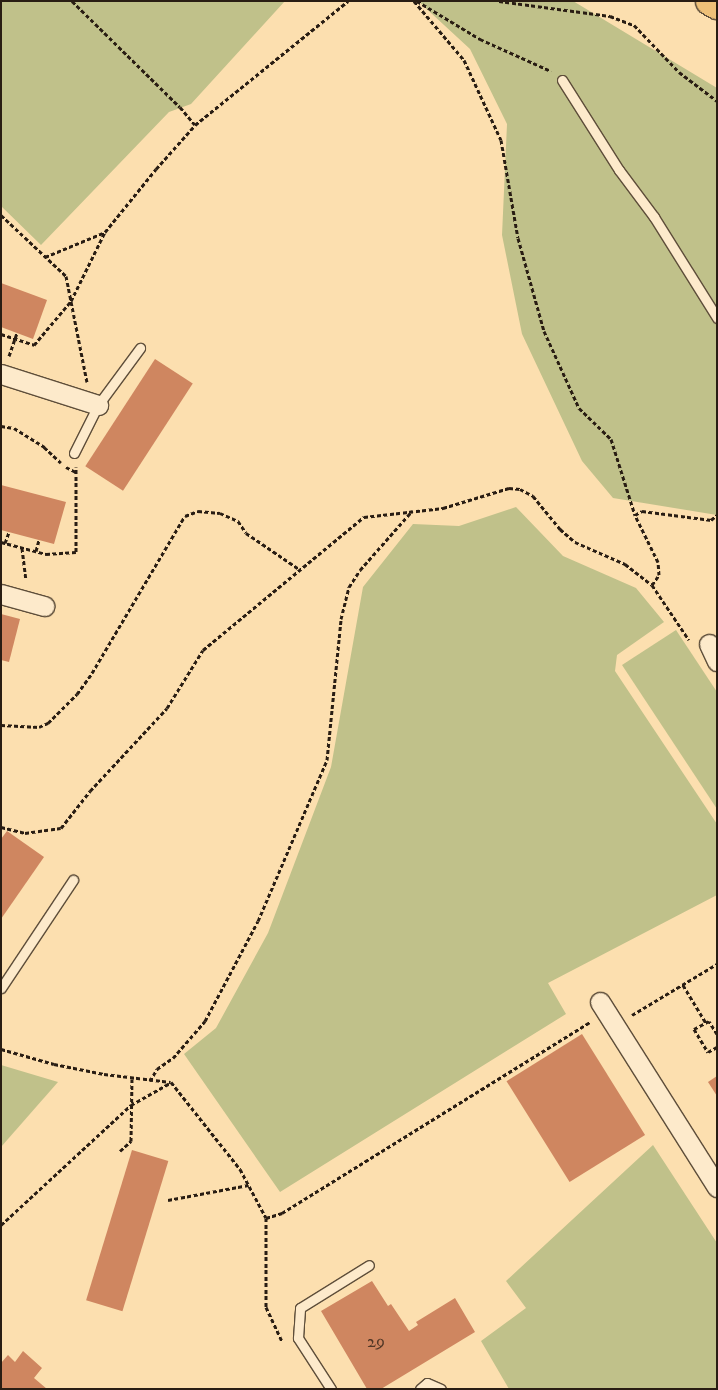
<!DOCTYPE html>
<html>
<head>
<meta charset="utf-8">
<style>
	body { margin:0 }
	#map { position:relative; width:718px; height:1390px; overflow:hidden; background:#fcdfaf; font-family:"IM FELL DW Pica",serif }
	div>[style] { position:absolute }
	.green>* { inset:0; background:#c0c18a }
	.building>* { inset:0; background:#cf8660; transform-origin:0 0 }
	.path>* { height:3px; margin-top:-1.5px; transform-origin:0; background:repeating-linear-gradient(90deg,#291d13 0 4px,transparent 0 6.5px) }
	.roads { filter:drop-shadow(1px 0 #5e4e3a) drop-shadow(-1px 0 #5e4e3a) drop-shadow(0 1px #5e4e3a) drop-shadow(0 -1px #5e4e3a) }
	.lane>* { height:9px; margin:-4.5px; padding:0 4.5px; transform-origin:4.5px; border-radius:4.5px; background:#fdeacb }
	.street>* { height:19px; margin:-9.5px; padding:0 9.5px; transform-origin:9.5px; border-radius:9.5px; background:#fdeacb }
	.primary>* { height:28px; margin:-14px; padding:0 14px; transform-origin:14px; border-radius:14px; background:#eec078 }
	span { translate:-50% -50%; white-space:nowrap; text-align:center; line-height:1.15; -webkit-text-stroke:5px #fdeacb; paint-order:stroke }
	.number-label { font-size:18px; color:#523726 }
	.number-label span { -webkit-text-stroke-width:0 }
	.frame { position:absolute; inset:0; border:2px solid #291d13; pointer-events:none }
</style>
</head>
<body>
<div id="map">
	<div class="green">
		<i style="clip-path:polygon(1px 1px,285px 1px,191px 104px,169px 112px,41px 245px,1px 206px)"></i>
		<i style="clip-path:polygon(418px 1px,573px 1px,717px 88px,717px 515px,613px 498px,582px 461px,522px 334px,502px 235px,507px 124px,470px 49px)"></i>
		<i style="clip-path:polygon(516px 507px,563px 556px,636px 588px,664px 622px,617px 655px,615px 671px,717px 824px,717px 895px,548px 983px,566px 1014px,280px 1192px,184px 1054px,216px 1028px,268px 933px,331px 767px,363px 587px,413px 524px,459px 526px)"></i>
		<i style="clip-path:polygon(676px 630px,717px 692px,717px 809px,622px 665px)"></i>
		<i style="clip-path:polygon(1px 1065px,58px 1082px,1px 1147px)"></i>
		<i style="clip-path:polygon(653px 1145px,717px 1243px,717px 1389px,509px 1389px,481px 1341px,526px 1308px,506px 1281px)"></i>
	</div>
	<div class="building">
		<i style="clip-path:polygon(1px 283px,47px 300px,33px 339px,1px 327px)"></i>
		<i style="left:155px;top:359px;width:45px;height:128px;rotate:33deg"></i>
		<i style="clip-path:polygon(1px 485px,66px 502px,54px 544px,1px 530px)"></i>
		<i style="clip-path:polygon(1px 614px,20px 619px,9px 662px,1px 660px)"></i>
		<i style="clip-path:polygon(7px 831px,44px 857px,1px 919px,1px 839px)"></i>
		<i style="left:582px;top:1034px;width:119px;height:89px;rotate:58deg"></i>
		<i style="clip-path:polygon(717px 1076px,717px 1096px,708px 1082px)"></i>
		<i style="left:132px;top:1150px;width:38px;height:157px;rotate:17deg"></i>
		<i style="clip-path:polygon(372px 1281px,388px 1306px,391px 1304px,409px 1331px,418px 1325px,416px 1322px,455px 1298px,475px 1332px,381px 1389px,367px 1389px,321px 1311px)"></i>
		<i style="clip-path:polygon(23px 1351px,42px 1368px,34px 1378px,47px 1389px,1px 1389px,1px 1363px,8px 1355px,15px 1362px)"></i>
	</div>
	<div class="path">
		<i style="left:72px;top:1px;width:151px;rotate:44.5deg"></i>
		<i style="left:180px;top:107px;width:23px;rotate:50deg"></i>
		<i style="left:414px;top:1px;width:77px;rotate:49.7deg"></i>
		<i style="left:464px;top:60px;width:88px;rotate:65.2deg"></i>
		<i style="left:501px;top:140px;width:99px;rotate:80.2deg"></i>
		<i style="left:518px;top:238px;width:97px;rotate:74.4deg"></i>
		<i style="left:544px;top:331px;width:85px;rotate:65.6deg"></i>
		<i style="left:579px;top:408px;width:45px;rotate:44.1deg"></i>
		<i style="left:611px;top:439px;width:80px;rotate:72.5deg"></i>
		<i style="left:417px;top:1px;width:74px;rotate:31.1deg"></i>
		<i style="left:480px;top:39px;width:78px;rotate:24.3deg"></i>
		<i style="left:499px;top:1px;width:112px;rotate:7.7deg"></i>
		<i style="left:610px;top:16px;width:26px;rotate:21deg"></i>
		<i style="left:634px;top:25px;width:65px;rotate:46.2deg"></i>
		<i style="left:679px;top:72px;width:48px;rotate:37.3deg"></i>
		<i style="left:1px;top:215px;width:89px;rotate:43.2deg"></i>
		<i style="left:66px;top:276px;width:108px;rotate:78.8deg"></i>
		<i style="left:45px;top:257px;width:65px;rotate:-22.6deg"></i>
		<i style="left:105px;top:232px;width:81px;rotate:-51deg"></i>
		<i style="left:156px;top:169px;width:59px;rotate:-48.4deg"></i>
		<i style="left:195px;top:125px;width:197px;rotate:-39deg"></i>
		<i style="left:1px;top:334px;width:35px;rotate:18deg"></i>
		<i style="left:34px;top:345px;width:57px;rotate:-49.9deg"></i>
		<i style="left:71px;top:301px;width:77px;rotate:-63.8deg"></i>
		<i style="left:9px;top:356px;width:24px;rotate:-71deg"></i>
		<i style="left:1px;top:426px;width:13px;rotate:9deg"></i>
		<i style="left:14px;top:428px;width:36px;rotate:32deg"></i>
		<i style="left:44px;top:447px;width:23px;rotate:43deg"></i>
		<i style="left:66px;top:467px;width:11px;rotate:27deg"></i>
		<i style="left:1px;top:542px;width:47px;rotate:14.9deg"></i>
		<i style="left:46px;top:554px;width:30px;rotate:-4deg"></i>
		<i style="left:76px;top:552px;width:85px;rotate:-90deg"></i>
		<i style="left:5px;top:543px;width:12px;rotate:-70deg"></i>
		<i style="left:22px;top:548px;width:32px;rotate:83deg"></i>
		<i style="left:36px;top:551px;width:11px;rotate:-75deg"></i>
		<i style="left:652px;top:585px;width:12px;rotate:-55deg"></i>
		<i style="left:659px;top:575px;width:13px;rotate:-94deg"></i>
		<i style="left:658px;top:562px;width:52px;rotate:-116.1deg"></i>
		<i style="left:635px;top:515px;width:8px;rotate:-30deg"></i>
		<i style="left:642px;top:511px;width:70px;rotate:7.4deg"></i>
		<i style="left:711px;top:520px;width:8px;rotate:-40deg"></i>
		<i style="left:1px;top:725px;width:38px;rotate:3deg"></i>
		<i style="left:39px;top:727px;width:10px;rotate:-24deg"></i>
		<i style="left:48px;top:723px;width:41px;rotate:-45deg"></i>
		<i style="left:77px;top:694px;width:26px;rotate:-54deg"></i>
		<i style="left:92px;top:673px;width:182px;rotate:-59.4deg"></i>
		<i style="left:185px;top:516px;width:14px;rotate:-21deg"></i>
		<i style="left:198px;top:511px;width:22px;rotate:5deg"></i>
		<i style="left:220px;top:513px;width:20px;rotate:24deg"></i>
		<i style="left:238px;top:521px;width:14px;rotate:56deg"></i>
		<i style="left:246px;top:533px;width:64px;rotate:34.2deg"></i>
		<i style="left:1px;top:827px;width:25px;rotate:14deg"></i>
		<i style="left:25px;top:833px;width:36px;rotate:-8deg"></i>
		<i style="left:61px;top:828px;width:47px;rotate:-51.9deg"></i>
		<i style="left:90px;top:791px;width:113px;rotate:-47.1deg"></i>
		<i style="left:167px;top:708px;width:68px;rotate:-58.2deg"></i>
		<i style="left:203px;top:650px;width:209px;rotate:-39.6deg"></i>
		<i style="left:364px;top:517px;width:80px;rotate:-6.5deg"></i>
		<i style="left:443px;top:508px;width:69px;rotate:-16.9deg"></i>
		<i style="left:509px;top:488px;width:11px;rotate:5deg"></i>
		<i style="left:520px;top:489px;width:15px;rotate:28deg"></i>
		<i style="left:533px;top:496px;width:43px;rotate:50.7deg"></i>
		<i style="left:560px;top:529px;width:20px;rotate:41deg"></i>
		<i style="left:575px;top:542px;width:55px;rotate:23.7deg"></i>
		<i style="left:625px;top:564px;width:34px;rotate:38deg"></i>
		<i style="left:652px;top:585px;width:66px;rotate:56.1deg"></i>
		<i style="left:683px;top:985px;width:44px;rotate:58.8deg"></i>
		<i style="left:632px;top:1015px;width:99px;rotate:-31deg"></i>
		<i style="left:717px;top:1034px;width:15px;rotate:-122deg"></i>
		<i style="left:709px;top:1021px;width:17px;rotate:152deg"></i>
		<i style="left:694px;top:1029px;width:27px;rotate:59deg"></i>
		<i style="left:708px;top:1052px;width:10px;rotate:-29deg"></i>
		<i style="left:1px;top:1049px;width:55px;rotate:15.8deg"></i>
		<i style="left:54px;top:1064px;width:51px;rotate:11.3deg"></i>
		<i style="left:104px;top:1074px;width:67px;rotate:6.8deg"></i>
		<i style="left:171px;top:1082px;width:111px;rotate:51.6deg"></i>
		<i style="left:240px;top:1169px;width:55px;rotate:62deg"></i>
		<i style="left:266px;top:1218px;width:89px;rotate:90deg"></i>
		<i style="left:266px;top:1307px;width:38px;rotate:65deg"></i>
		<i style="left:150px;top:1081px;width:14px;rotate:-60deg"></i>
		<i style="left:157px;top:1069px;width:19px;rotate:-35deg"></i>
		<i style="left:173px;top:1058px;width:49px;rotate:-49.1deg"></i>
		<i style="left:205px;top:1021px;width:113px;rotate:-62.1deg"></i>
		<i style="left:258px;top:921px;width:175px;rotate:-66.8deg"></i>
		<i style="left:327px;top:760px;width:142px;rotate:-84.3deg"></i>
		<i style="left:341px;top:619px;width:33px;rotate:-76deg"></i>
		<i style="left:349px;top:587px;width:20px;rotate:-57deg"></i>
		<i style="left:360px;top:570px;width:79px;rotate:-48.6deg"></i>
		<i style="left:120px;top:1151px;width:15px;rotate:-42deg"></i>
		<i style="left:131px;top:1141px;width:62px;rotate:-89.1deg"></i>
		<i style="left:168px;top:1200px;width:82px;rotate:-10.5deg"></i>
		<i style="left:266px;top:1218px;width:17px;rotate:-17deg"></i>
		<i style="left:282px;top:1213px;width:362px;rotate:-31.8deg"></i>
		<i style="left:1px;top:1225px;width:177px;rotate:-42.7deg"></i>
		<i style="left:131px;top:1105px;width:45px;rotate:-29.4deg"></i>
	</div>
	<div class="roads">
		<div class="lane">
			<i style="left:562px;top:80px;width:107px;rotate:57.7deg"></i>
			<i style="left:619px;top:170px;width:59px;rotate:53.3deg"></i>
			<i style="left:654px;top:217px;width:119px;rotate:58deg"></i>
			<i style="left:74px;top:453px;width:54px;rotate:-63.4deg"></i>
			<i style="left:98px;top:405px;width:71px;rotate:-53.6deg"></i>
			<i style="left:1px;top:988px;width:130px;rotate:-56.3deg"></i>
			<i style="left:331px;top:1389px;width:61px;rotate:-122.9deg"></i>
			<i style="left:298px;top:1338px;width:30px;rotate:-86deg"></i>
			<i style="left:300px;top:1308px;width:81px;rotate:-31.9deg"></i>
			<i style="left:420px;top:1389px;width:9px;rotate:-41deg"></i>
			<i style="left:427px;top:1383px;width:15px;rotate:23deg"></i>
		</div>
		<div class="street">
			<i style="left:1px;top:374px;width:102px;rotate:17.7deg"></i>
			<i style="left:1px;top:594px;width:45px;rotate:15.6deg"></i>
			<i style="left:709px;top:644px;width:19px;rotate:65deg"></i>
			<i style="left:600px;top:1002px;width:219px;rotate:57.7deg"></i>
		</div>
		<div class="primary">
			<i style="left:710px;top:1px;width:8px;rotate:30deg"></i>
		</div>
	</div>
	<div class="number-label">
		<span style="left:376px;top:1342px">29</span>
	</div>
	<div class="frame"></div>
</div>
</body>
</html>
